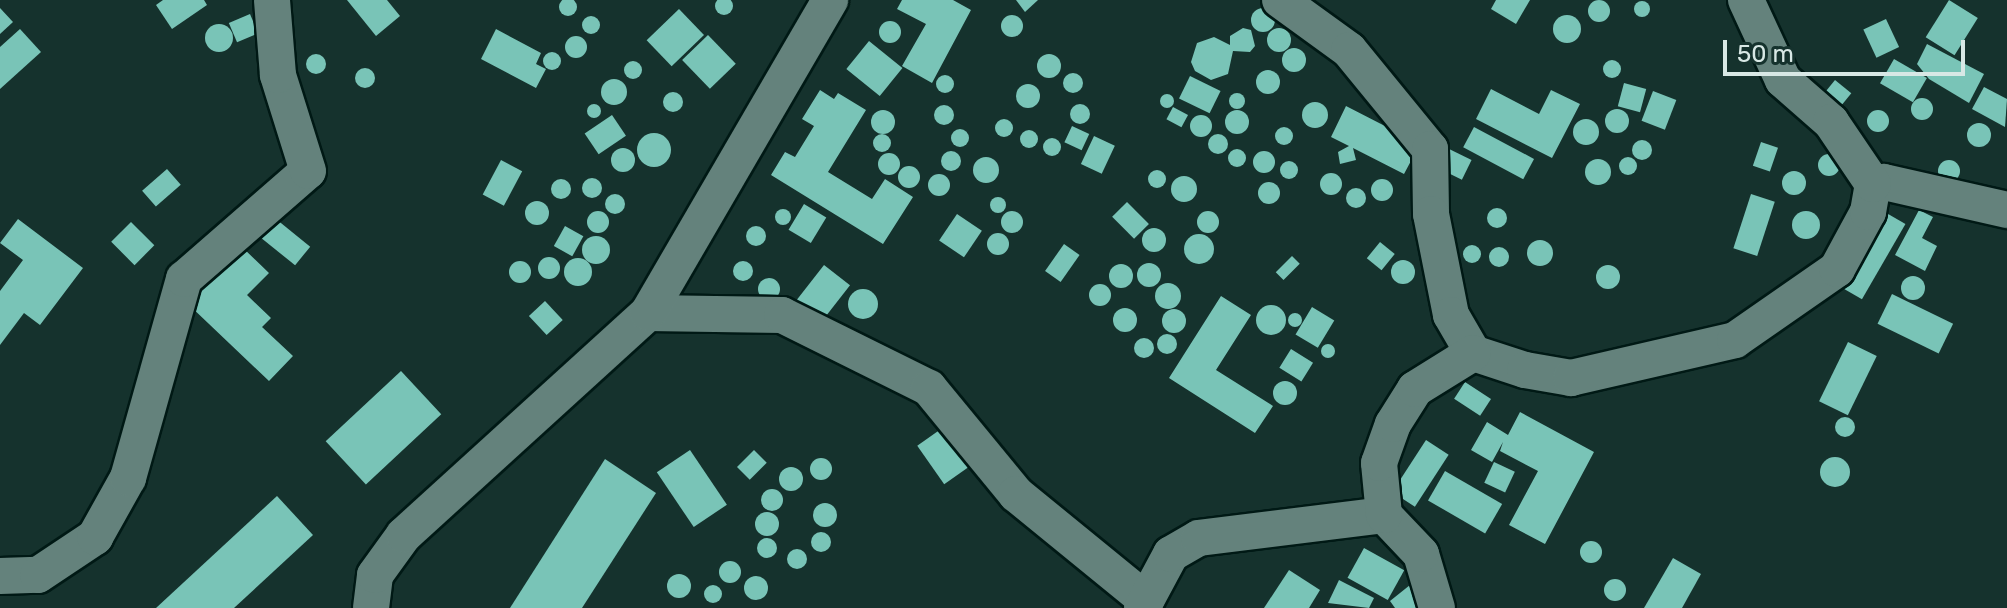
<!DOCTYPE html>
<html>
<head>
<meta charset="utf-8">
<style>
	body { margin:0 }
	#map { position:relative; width:2007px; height:608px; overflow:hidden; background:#15322d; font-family:Rubik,sans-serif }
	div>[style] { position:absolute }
	.building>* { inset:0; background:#79c4b7; transform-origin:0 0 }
	.round { border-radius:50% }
	.roads { filter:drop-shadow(2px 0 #001915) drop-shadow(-2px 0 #001915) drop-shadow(0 2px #001915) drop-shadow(0 -2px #001915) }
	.street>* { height:36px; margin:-18px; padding:0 18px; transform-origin:18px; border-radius:18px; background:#64827c }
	span { translate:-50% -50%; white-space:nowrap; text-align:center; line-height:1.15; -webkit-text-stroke:8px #15322d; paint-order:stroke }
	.scale { position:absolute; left:1723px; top:40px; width:242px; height:36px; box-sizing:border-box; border:4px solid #d8e8e5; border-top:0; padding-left:10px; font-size:24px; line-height:28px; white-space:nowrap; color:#d8e8e5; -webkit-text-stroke:6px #15322d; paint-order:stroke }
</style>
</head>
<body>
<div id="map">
	<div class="building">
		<i class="round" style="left:715px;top:-3px;width:18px;height:18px"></i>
		<i class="round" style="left:559px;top:-2px;width:18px;height:18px"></i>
		<i class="round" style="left:1588px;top:0;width:22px;height:22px"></i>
		<i style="clip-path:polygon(163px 0,204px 0,207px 5px,172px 29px,156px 5px)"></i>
		<i style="clip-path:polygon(347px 0,387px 0,400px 16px,376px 36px)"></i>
		<i style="clip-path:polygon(902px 0,953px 0,971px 10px,932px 83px,902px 66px,926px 24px,897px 9px)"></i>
		<i style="clip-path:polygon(1016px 0,1038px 0,1025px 12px)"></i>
		<i style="clip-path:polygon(1496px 0,1530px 0,1516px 24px,1491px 9px)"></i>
		<i style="left:1949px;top:0;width:34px;height:44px;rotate:32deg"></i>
		<i class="round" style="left:1634px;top:1px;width:16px;height:16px"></i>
		<i style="clip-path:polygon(0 8px,13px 22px,0 34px)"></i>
		<i class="round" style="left:1251px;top:8px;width:24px;height:24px"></i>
		<i style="left:679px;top:9px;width:36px;height:45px;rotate:46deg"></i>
		<i style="left:250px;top:14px;width:21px;height:23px;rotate:67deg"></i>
		<i class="round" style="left:1553px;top:15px;width:28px;height:28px"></i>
		<i class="round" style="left:1001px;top:15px;width:22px;height:22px"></i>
		<i class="round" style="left:582px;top:16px;width:18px;height:18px"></i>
		<i style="left:1886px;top:19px;width:31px;height:25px;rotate:65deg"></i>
		<i class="round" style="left:879px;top:21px;width:22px;height:22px"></i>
		<i class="round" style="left:205px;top:24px;width:28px;height:28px"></i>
		<i class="round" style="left:1267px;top:28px;width:24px;height:24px"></i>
		<i style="clip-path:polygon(1243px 28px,1251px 30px,1255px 46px,1250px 52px,1233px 51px,1228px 74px,1211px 80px,1195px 71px,1191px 62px,1197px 43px,1214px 37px,1230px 45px,1230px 36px)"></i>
		<i style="clip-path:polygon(20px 29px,41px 52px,0 89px,0 47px)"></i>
		<i style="clip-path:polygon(496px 29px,541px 53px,536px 64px,546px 69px,536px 88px,481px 59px)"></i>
		<i style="left:708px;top:35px;width:40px;height:36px;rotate:46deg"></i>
		<i class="round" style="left:565px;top:36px;width:22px;height:22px"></i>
		<i style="left:869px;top:41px;width:43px;height:36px;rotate:39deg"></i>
		<i style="clip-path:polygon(1927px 44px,1984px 74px,1969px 103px,1929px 79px,1917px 64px)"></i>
		<i class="round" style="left:1282px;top:48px;width:24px;height:24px"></i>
		<i class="round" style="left:543px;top:52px;width:18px;height:18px"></i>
		<i class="round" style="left:306px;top:54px;width:20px;height:20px"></i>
		<i class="round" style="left:1037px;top:54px;width:24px;height:24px"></i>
		<i style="left:1894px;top:59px;width:38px;height:28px;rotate:30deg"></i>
		<i class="round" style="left:1603px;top:60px;width:18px;height:18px"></i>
		<i class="round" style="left:624px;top:61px;width:18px;height:18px"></i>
		<i class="round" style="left:355px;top:68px;width:20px;height:20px"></i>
		<i class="round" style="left:1256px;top:70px;width:24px;height:24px"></i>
		<i class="round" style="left:1063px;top:73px;width:20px;height:20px"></i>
		<i class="round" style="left:936px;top:75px;width:18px;height:18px"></i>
		<i style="left:1190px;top:76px;width:34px;height:25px;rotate:26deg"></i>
		<i class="round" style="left:601px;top:79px;width:26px;height:26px"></i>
		<i style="left:1835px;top:80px;width:21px;height:20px;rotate:39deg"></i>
		<i style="left:1624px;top:83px;width:23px;height:24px;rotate:15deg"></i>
		<i class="round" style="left:1016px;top:84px;width:24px;height:24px"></i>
		<i style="clip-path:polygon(1984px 87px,2007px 99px,2005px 127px,1972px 109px)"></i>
		<i style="clip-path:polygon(1491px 89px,1539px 114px,1551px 90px,1580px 104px,1552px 158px,1476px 119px)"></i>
		<i style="clip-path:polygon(820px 90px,834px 99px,838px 93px,866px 110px,828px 172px,872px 199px,885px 179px,913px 197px,883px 244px,771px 175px,785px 152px,795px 157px,814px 126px,802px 119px)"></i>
		<i style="left:1653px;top:91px;width:25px;height:32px;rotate:21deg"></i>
		<i class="round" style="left:663px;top:92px;width:20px;height:20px"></i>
		<i class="round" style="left:1229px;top:93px;width:16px;height:16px"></i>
		<i class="round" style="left:1160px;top:94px;width:14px;height:14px"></i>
		<i class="round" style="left:1911px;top:98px;width:22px;height:22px"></i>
		<i class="round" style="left:1302px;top:102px;width:26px;height:26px"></i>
		<i class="round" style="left:587px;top:104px;width:14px;height:14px"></i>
		<i class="round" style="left:1070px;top:104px;width:20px;height:20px"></i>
		<i class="round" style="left:934px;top:105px;width:20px;height:20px"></i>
		<i style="clip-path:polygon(1346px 106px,1420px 144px,1404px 174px,1353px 148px,1356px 160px,1340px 164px,1338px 152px,1349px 146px,1331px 137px)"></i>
		<i style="left:1173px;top:107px;width:17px;height:14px;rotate:28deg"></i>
		<i class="round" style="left:1605px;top:109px;width:24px;height:24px"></i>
		<i class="round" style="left:1225px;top:110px;width:24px;height:24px"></i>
		<i class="round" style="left:871px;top:110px;width:24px;height:24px"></i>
		<i class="round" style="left:1867px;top:110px;width:22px;height:22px"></i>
		<i class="round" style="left:1190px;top:115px;width:22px;height:22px"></i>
		<i style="left:612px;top:115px;width:25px;height:33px;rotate:56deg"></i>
		<i class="round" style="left:995px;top:119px;width:18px;height:18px"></i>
		<i class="round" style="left:1573px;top:119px;width:26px;height:26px"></i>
		<i class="round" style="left:1967px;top:123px;width:24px;height:24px"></i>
		<i style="left:1072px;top:126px;width:19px;height:18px;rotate:25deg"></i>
		<i style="left:1474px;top:127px;width:68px;height:23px;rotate:28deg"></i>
		<i class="round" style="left:1275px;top:127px;width:18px;height:18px"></i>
		<i class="round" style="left:951px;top:129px;width:18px;height:18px"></i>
		<i class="round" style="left:1020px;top:130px;width:18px;height:18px"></i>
		<i class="round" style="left:637px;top:133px;width:34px;height:34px"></i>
		<i class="round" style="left:1208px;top:134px;width:20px;height:20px"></i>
		<i class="round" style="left:873px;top:134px;width:18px;height:18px"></i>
		<i style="left:1094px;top:136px;width:23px;height:31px;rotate:25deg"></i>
		<i class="round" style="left:1043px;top:138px;width:18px;height:18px"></i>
		<i class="round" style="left:1632px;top:140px;width:20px;height:20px"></i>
		<i style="left:1761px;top:142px;width:18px;height:25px;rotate:19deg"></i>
		<i style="left:1441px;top:145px;width:34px;height:22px;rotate:26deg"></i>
		<i class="round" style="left:611px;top:148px;width:24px;height:24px"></i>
		<i class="round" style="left:1228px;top:149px;width:18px;height:18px"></i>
		<i class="round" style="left:1253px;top:151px;width:22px;height:22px"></i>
		<i class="round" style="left:941px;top:151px;width:20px;height:20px"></i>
		<i class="round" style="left:878px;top:153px;width:22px;height:22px"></i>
		<i class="round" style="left:1818px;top:154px;width:22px;height:22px"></i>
		<i class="round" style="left:1619px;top:157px;width:18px;height:18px"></i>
		<i class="round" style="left:973px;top:157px;width:26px;height:26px"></i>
		<i class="round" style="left:1585px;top:159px;width:26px;height:26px"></i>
		<i style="left:501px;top:160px;width:24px;height:39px;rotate:28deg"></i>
		<i class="round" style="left:1938px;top:160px;width:22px;height:22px"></i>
		<i class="round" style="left:1280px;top:161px;width:18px;height:18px"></i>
		<i class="round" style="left:898px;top:166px;width:22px;height:22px"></i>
		<i style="left:167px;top:169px;width:21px;height:33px;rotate:49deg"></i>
		<i class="round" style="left:1148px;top:170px;width:18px;height:18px"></i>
		<i class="round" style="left:1782px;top:171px;width:24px;height:24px"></i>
		<i class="round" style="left:1320px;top:173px;width:22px;height:22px"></i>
		<i class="round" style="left:928px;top:174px;width:22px;height:22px"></i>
		<i class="round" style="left:1171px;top:176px;width:26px;height:26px"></i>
		<i class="round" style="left:582px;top:178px;width:20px;height:20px"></i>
		<i class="round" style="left:1371px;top:179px;width:22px;height:22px"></i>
		<i class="round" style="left:551px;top:179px;width:20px;height:20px"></i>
		<i class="round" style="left:1258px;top:182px;width:22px;height:22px"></i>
		<i class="round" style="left:1346px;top:188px;width:20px;height:20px"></i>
		<i class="round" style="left:605px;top:194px;width:20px;height:20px"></i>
		<i style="left:1751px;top:194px;width:25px;height:57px;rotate:18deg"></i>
		<i class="round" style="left:990px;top:197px;width:16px;height:16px"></i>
		<i class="round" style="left:525px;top:201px;width:24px;height:24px"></i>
		<i style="left:1127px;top:202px;width:31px;height:21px;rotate:45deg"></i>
		<i style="left:804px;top:204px;width:26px;height:30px;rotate:31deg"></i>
		<i style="left:1876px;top:207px;width:34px;height:87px;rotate:30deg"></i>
		<i class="round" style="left:1487px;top:208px;width:20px;height:20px"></i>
		<i class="round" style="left:775px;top:209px;width:16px;height:16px"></i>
		<i style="clip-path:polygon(1919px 210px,1933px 217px,1922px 238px,1937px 246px,1925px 271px,1895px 255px)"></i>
		<i class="round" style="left:1001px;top:211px;width:22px;height:22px"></i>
		<i class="round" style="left:1197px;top:211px;width:22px;height:22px"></i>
		<i class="round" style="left:587px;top:211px;width:22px;height:22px"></i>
		<i class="round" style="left:1792px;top:211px;width:28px;height:28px"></i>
		<i style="left:957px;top:214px;width:30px;height:32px;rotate:34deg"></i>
		<i style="clip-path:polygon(18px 219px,83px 268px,40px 325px,24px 313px,0 345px,0 291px,23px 260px,0 243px)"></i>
		<i style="left:276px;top:219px;width:44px;height:24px;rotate:39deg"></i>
		<i style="left:131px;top:222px;width:33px;height:28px;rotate:45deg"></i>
		<i class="round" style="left:746px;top:226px;width:20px;height:20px"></i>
		<i style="left:565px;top:226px;width:21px;height:23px;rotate:29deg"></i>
		<i class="round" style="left:1142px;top:228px;width:24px;height:24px"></i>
		<i class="round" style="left:987px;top:233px;width:22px;height:22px"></i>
		<i class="round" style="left:1184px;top:234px;width:30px;height:30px"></i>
		<i class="round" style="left:582px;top:236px;width:28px;height:28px"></i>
		<i class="round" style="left:1527px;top:240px;width:26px;height:26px"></i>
		<i style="left:1380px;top:242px;width:19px;height:21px;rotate:39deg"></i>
		<i style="left:1064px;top:244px;width:19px;height:33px;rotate:35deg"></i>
		<i class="round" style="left:1463px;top:245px;width:18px;height:18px"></i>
		<i class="round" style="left:1489px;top:247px;width:20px;height:20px"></i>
		<i style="clip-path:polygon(242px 247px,269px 273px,247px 295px,271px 318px,262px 327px,293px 356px,269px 381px,188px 304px)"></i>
		<i style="left:1292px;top:256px;width:11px;height:23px;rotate:45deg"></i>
		<i class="round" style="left:538px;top:257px;width:22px;height:22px"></i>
		<i class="round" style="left:564px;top:258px;width:28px;height:28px"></i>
		<i class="round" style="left:1391px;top:260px;width:24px;height:24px"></i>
		<i class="round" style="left:509px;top:261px;width:22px;height:22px"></i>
		<i class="round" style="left:733px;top:261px;width:20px;height:20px"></i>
		<i class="round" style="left:1137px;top:263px;width:24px;height:24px"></i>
		<i class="round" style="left:1109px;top:264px;width:24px;height:24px"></i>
		<i style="left:824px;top:265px;width:33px;height:45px;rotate:38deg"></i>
		<i class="round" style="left:1596px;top:265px;width:24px;height:24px"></i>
		<i class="round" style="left:1901px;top:276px;width:24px;height:24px"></i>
		<i class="round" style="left:758px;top:278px;width:22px;height:22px"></i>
		<i class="round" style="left:1155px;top:283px;width:26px;height:26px"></i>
		<i class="round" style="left:1089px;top:284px;width:22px;height:22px"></i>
		<i class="round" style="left:848px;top:289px;width:30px;height:30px"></i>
		<i style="left:1892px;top:294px;width:68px;height:33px;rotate:26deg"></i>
		<i style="clip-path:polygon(1221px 296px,1251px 315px,1216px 370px,1273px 406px,1255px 433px,1169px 378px)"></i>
		<i style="left:545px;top:301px;width:26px;height:22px;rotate:47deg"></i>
		<i class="round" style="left:1256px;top:305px;width:30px;height:30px"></i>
		<i style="left:1312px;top:307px;width:26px;height:32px;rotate:31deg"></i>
		<i class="round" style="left:1113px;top:308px;width:24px;height:24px"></i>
		<i class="round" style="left:1162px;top:309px;width:24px;height:24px"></i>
		<i class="round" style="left:1288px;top:313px;width:14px;height:14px"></i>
		<i class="round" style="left:1157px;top:334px;width:20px;height:20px"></i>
		<i class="round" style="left:1134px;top:338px;width:20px;height:20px"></i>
		<i style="left:1848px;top:342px;width:32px;height:66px;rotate:26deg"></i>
		<i class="round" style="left:1321px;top:344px;width:14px;height:14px"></i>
		<i style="left:1291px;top:349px;width:26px;height:22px;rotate:32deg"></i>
		<i style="left:401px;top:371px;width:59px;height:103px;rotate:47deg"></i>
		<i class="round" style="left:1273px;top:381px;width:24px;height:24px"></i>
		<i style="left:1465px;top:382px;width:31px;height:20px;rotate:33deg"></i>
		<i style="clip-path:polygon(1520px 412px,1594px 452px,1545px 544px,1509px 525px,1538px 471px,1500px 451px,1503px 442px,1492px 462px,1471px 450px,1487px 422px,1508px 435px)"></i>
		<i class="round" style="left:1835px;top:417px;width:20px;height:20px"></i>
		<i style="left:941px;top:429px;width:47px;height:29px;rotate:55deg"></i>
		<i style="left:1426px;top:440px;width:27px;height:62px;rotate:33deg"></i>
		<i style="left:690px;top:450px;width:66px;height:40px;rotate:56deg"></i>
		<i style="left:754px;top:450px;width:18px;height:24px;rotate:45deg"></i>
		<i class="round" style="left:1820px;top:457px;width:30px;height:30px"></i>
		<i class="round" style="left:810px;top:458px;width:22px;height:22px"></i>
		<i style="clip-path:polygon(605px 459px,656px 493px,582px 608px,510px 608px)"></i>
		<i style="left:1494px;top:462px;width:23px;height:23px;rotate:25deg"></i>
		<i class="round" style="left:779px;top:467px;width:24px;height:24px"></i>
		<i style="left:1445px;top:471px;width:66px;height:34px;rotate:30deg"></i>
		<i class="round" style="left:761px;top:489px;width:22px;height:22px"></i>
		<i style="clip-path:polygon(277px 496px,313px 535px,234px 608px,156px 608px)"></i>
		<i class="round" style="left:813px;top:503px;width:24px;height:24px"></i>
		<i class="round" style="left:755px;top:512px;width:24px;height:24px"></i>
		<i class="round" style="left:811px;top:532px;width:20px;height:20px"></i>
		<i class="round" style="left:757px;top:538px;width:20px;height:20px"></i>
		<i class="round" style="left:1580px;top:541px;width:22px;height:22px"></i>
		<i style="left:1364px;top:548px;width:46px;height:34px;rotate:29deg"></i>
		<i class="round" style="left:787px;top:549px;width:20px;height:20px"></i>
		<i style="clip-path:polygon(1673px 558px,1701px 574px,1682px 608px,1644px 608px)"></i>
		<i class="round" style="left:719px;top:561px;width:22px;height:22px"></i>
		<i style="clip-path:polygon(1289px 570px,1320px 590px,1309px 608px,1264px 608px)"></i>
		<i class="round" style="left:667px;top:574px;width:24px;height:24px"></i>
		<i class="round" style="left:744px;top:576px;width:24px;height:24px"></i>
		<i class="round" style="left:1604px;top:579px;width:22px;height:22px"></i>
		<i style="clip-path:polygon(1339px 580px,1374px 598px,1369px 608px,1328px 603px)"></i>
		<i style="clip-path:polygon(1415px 581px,1436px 608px,1395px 608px,1390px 601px)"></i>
		<i class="round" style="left:704px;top:585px;width:18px;height:18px"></i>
	</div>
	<div class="roads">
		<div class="street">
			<i style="left:1280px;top:0;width:85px;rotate:35.9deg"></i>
			<i style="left:1349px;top:50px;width:128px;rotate:50.7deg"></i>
			<i style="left:1430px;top:149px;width:65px;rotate:89.1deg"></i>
			<i style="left:1431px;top:214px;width:103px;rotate:78.8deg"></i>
			<i style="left:1451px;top:315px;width:44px;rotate:59.9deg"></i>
			<i style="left:1473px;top:353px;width:55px;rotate:18.1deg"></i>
			<i style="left:1525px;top:370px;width:47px;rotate:9.9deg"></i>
			<i style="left:1571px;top:378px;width:168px;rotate:-13deg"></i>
			<i style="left:1735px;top:340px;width:124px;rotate:-34.8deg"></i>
			<i style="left:1837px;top:269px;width:65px;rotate:-61.5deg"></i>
			<i style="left:1868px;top:212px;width:28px;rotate:-80deg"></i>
			<i style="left:1873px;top:184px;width:11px;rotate:-10deg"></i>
			<i style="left:1884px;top:182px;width:126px;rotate:12.8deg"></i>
			<i style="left:1746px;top:0;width:88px;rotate:65.2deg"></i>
			<i style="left:1783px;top:80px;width:64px;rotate:41.2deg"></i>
			<i style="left:1831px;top:122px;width:75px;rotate:55.9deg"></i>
			<i style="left:648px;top:313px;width:134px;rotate:0.9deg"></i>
			<i style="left:782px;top:315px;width:164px;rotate:26.4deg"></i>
			<i style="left:929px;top:388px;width:137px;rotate:50.6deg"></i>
			<i style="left:1016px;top:494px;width:168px;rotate:39.2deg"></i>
			<i style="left:0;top:576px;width:38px;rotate:-2deg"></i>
			<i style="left:38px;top:575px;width:69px;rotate:-33.7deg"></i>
			<i style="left:95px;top:537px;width:68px;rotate:-60.8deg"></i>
			<i style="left:128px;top:478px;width:207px;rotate:-74.3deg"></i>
			<i style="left:184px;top:279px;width:164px;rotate:-41.1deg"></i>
			<i style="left:308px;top:171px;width:101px;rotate:-107.4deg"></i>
			<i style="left:278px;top:75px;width:75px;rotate:-94.6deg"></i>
			<i style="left:371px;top:608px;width:33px;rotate:-83deg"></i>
			<i style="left:375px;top:575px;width:49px;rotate:-54.1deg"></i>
			<i style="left:404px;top:535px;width:330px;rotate:-42.3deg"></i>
			<i style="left:648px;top:313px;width:362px;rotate:-59.8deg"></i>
			<i style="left:1142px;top:608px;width:61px;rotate:-61.8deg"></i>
			<i style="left:1171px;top:554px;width:32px;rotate:-30deg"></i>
			<i style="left:1199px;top:538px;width:186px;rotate:-7.1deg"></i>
			<i style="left:1437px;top:608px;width:56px;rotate:-106.5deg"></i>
			<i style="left:1421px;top:554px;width:54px;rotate:-133.5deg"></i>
			<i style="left:1384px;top:515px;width:52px;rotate:-95.5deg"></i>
			<i style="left:1379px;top:463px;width:41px;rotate:-70.3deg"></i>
			<i style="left:1393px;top:424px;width:41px;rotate:-57.8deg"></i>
			<i style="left:1415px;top:389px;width:68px;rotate:-31.8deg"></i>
		</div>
	</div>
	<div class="scale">50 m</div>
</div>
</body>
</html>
